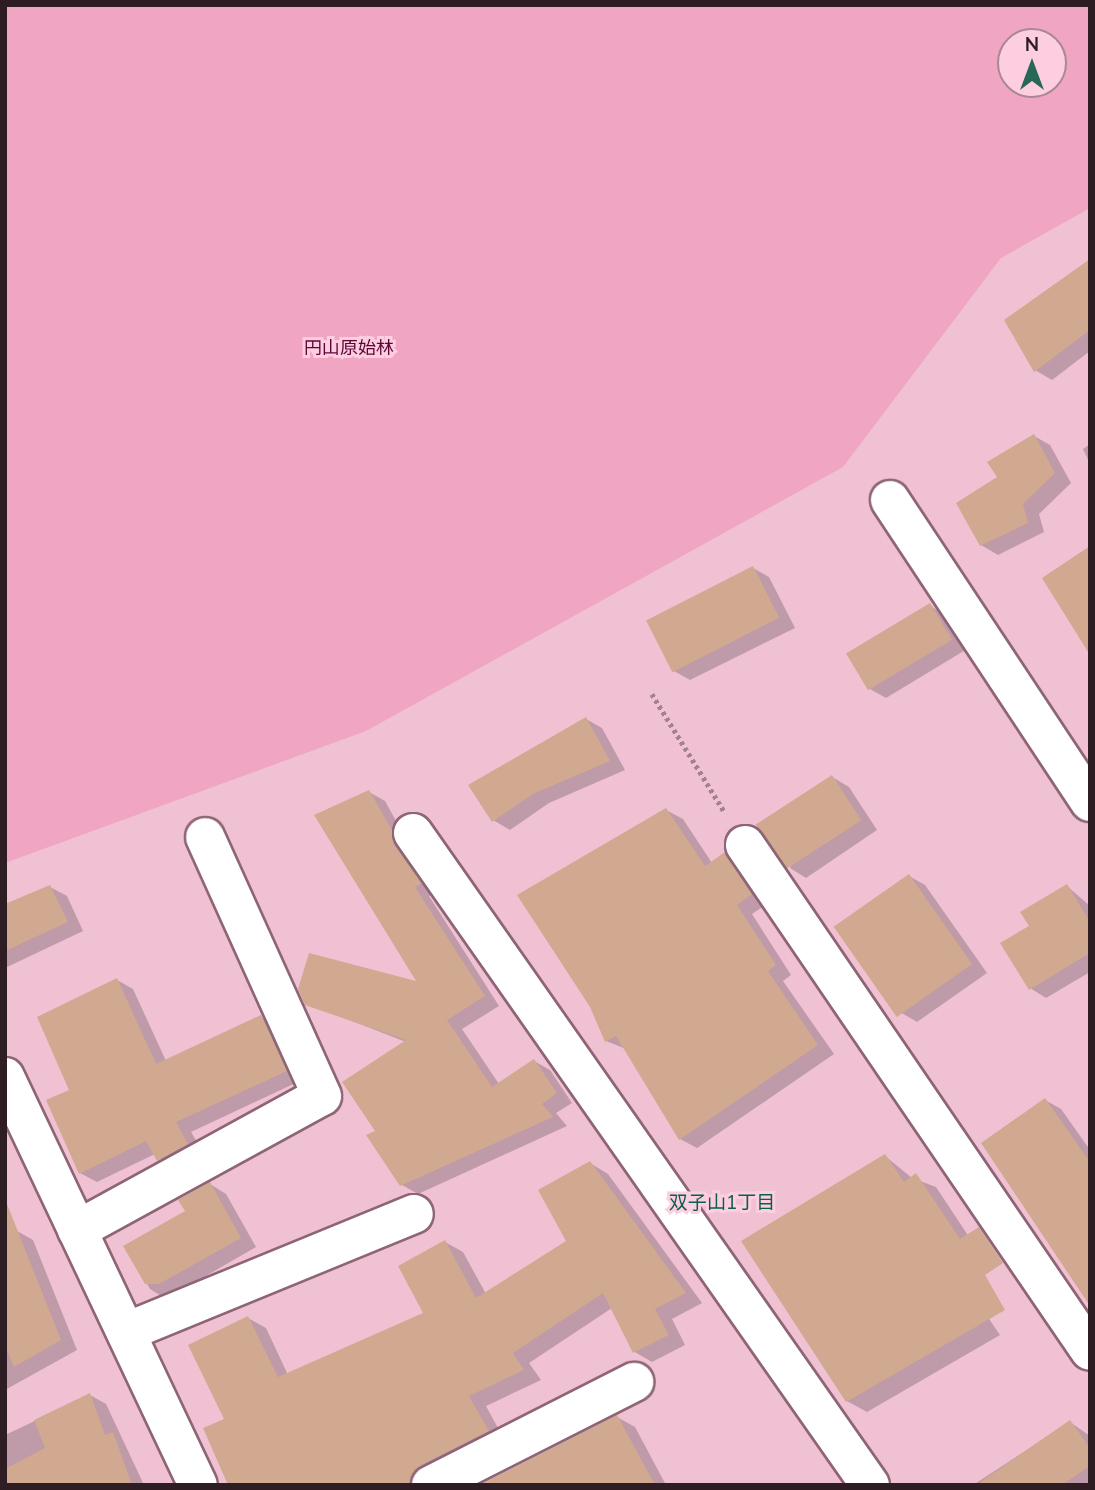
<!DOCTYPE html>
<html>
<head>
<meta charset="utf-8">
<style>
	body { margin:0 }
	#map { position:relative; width:1095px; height:1490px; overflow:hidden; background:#efc1d3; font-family:Mulish,"Noto Sans JP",sans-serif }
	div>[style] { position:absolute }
	.green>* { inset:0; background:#f0a5c3 }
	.shadow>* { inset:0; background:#0003 }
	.building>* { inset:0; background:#d0a990; transform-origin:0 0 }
	.path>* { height:4.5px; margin-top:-2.25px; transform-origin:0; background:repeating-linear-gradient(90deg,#a3818e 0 3.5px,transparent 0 7px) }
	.roads { filter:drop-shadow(2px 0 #8e6576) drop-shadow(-2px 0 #8e6576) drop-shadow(0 2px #8e6576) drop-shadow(0 -2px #8e6576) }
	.minor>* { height:38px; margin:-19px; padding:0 19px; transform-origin:19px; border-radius:19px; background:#fff }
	span { translate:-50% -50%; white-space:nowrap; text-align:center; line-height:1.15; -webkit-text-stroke:6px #fdcee0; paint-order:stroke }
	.park-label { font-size:18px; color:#5d0537 }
	.neighbourhood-label { font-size:19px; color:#095f4e }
	.frame { position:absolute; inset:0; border:7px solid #2e1d23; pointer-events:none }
	.north { position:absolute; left:997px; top:28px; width:70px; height:70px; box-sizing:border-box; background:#fdcee0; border:2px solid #aa8794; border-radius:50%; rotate:0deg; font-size:19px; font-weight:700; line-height:28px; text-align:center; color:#2e1d23 }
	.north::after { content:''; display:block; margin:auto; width:24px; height:32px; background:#266757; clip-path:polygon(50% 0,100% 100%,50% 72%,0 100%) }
</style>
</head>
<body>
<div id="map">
	<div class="green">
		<i style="clip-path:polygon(evenodd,5px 5px,1090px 5px,1090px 208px,1001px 258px,843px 467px,366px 731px,5px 863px,5px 5px,1011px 42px,1053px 42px,1053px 84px,1011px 84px,1011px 42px)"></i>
	</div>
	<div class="shadow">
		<i style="clip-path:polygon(1090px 261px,1090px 351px,1052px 380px,1035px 370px)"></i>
		<i style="clip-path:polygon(1034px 436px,1050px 445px,1071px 483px,1039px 514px,1044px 532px,998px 555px,981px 545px)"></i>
		<i style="clip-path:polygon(1090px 444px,1090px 464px,1083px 449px)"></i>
		<i style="clip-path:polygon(753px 568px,769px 577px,795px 628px,690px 680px,674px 671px)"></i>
		<i style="clip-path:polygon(930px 606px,946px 615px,967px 649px,886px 698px,870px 689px)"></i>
		<i style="clip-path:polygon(586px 719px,602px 728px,625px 770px,549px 803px,510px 830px,493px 820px)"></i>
		<i style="clip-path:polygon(832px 777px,849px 787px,877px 830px,806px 878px,790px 868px)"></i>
		<i style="clip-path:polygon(369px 792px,385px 801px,436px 893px,429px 896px,499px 1006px,462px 1029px,499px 1084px,534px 1061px,550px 1070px,572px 1103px,556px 1113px,567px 1126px,418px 1194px,402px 1185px,378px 1132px,406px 1042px,306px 1003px,420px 984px)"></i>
		<i style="clip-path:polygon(666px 810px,683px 819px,712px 863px,725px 854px,741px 863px,767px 904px,752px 914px,791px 975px,783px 981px,834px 1054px,697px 1148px,680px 1139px,626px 1049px,606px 1041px,592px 1006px)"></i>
		<i style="clip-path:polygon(909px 876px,925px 885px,987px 973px,917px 1022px,900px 1012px)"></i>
		<i style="clip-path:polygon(1067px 886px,1090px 906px,1090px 972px,1046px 998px,1030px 988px,1031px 927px)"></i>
		<i style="clip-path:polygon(50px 887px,67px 896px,83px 931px,5px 968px,5px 906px)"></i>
		<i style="clip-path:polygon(117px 980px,133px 989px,166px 1061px,261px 1017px,278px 1026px,302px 1080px,191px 1132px,204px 1154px,175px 1170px,155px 1154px,97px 1182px,80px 1173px,72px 1091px)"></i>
		<i style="clip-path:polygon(1045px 1100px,1061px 1109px,1090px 1150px,1090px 1168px)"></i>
		<i style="clip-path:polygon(885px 1156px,912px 1178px,936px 1187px,979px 1252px,955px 1269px,1000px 1335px,867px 1412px,847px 1401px)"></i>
		<i style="clip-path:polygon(590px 1163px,608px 1174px,702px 1303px,672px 1319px,685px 1345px,652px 1362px,635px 1352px,612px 1308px,529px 1363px,541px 1380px,486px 1406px,505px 1441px,432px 1485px,230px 1485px,226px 1420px,248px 1318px,266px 1328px,288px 1375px,426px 1314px,445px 1242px,463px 1252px,486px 1294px,568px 1241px)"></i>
		<i style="clip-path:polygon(210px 1184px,226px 1194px,256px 1247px,166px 1299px,150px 1289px,126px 1247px,187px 1212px)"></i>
		<i style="clip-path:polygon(17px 1231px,33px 1240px,77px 1350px,5px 1390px,5px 1235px)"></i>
		<i style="clip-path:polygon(90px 1395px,106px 1404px,144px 1485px,5px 1485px,5px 1435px)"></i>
		<i style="clip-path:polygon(617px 1417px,635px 1427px,666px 1485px,484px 1485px)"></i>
		<i style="clip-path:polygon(1070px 1422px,1090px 1436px,1090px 1485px,973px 1485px)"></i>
	</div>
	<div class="building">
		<i style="clip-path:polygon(1090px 259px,1090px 330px,1034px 372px,1004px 320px)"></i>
		<i style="clip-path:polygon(1034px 434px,1055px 473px,1023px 504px,1028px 523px,980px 546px,956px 503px,997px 477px,987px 462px)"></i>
		<i style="clip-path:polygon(1090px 546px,1090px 655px,1042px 578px)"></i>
		<i style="left:753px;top:566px;width:58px;height:120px;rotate:63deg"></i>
		<i style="left:930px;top:603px;width:43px;height:98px;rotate:59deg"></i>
		<i style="clip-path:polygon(586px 717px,610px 761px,533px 794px,492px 822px,468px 785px)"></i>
		<i style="left:832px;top:775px;width:54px;height:91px;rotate:57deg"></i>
		<i style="clip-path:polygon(369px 790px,422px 883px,415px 887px,485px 996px,447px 1020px,492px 1087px,534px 1059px,557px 1093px,542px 1104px,553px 1117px,400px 1186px,366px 1135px,375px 1131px,342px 1082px,406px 1040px,305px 1005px,298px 989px,309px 953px,416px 981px,314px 815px)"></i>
		<i style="clip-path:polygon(666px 808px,705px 866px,725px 852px,752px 894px,737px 905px,776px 965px,768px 971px,818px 1045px,679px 1140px,616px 1036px,605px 1042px,590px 1007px,517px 895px)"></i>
		<i style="left:909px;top:874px;width:110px;height:92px;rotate:55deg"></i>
		<i style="clip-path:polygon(1067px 884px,1090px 922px,1090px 953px,1029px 990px,1000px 943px,1029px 926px,1020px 912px)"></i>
		<i style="clip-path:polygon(50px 885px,68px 922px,5px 951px,5px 904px)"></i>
		<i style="clip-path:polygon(117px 978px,156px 1064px,261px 1015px,287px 1071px,176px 1122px,188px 1144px,157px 1161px,146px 1141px,79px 1174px,46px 1100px,69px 1090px,37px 1017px)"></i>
		<i style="clip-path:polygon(1045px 1098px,1090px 1162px,1090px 1306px,981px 1143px)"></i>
		<i style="clip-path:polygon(885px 1154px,904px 1182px,916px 1173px,960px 1239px,979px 1227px,1003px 1263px,985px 1275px,1005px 1310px,846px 1402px,741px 1241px)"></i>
		<i style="clip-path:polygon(590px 1161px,686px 1293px,655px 1309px,669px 1335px,633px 1353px,603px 1293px,513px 1353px,524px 1370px,469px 1396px,489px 1431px,421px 1465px,409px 1485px,228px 1485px,203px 1428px,224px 1419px,188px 1345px,248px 1316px,278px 1377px,423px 1313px,398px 1266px,445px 1240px,476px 1298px,566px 1241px,538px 1190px)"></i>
		<i style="clip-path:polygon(210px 1182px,241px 1238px,159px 1284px,145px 1284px,123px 1246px,185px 1211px,178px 1200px)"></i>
		<i style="clip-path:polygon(7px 1204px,61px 1340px,14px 1367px,5px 1345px)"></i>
		<i style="clip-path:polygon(90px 1393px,105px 1435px,113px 1432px,132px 1485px,5px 1485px,5px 1469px,45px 1448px,34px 1420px)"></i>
		<i style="clip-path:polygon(617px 1415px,655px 1485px,480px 1485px)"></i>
		<i style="clip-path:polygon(1070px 1420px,1090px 1448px,1090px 1466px,1062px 1485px,976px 1485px)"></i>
	</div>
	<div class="path">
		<i style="left:652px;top:694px;width:137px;rotate:58.4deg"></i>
	</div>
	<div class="roads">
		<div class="minor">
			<i style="left:890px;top:500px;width:362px;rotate:56.5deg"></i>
			<i style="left:413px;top:833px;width:796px;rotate:54.97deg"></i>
			<i style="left:745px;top:845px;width:612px;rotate:55.71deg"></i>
			<i style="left:5px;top:1077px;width:451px;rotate:64.7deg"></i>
			<i style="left:77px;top:1230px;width:279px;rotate:-28.7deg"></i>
			<i style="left:322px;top:1096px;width:284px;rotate:-114.3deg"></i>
			<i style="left:126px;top:1332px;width:311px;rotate:-22.3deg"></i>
			<i style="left:431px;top:1485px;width:228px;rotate:-26.9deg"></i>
		</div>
	</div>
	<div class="park-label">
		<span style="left:349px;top:348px">円山原始林</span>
	</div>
	<div class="neighbourhood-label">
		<span style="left:722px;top:1203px">双子山1丁目</span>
	</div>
	<div class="frame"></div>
	<div class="north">N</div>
</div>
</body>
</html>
